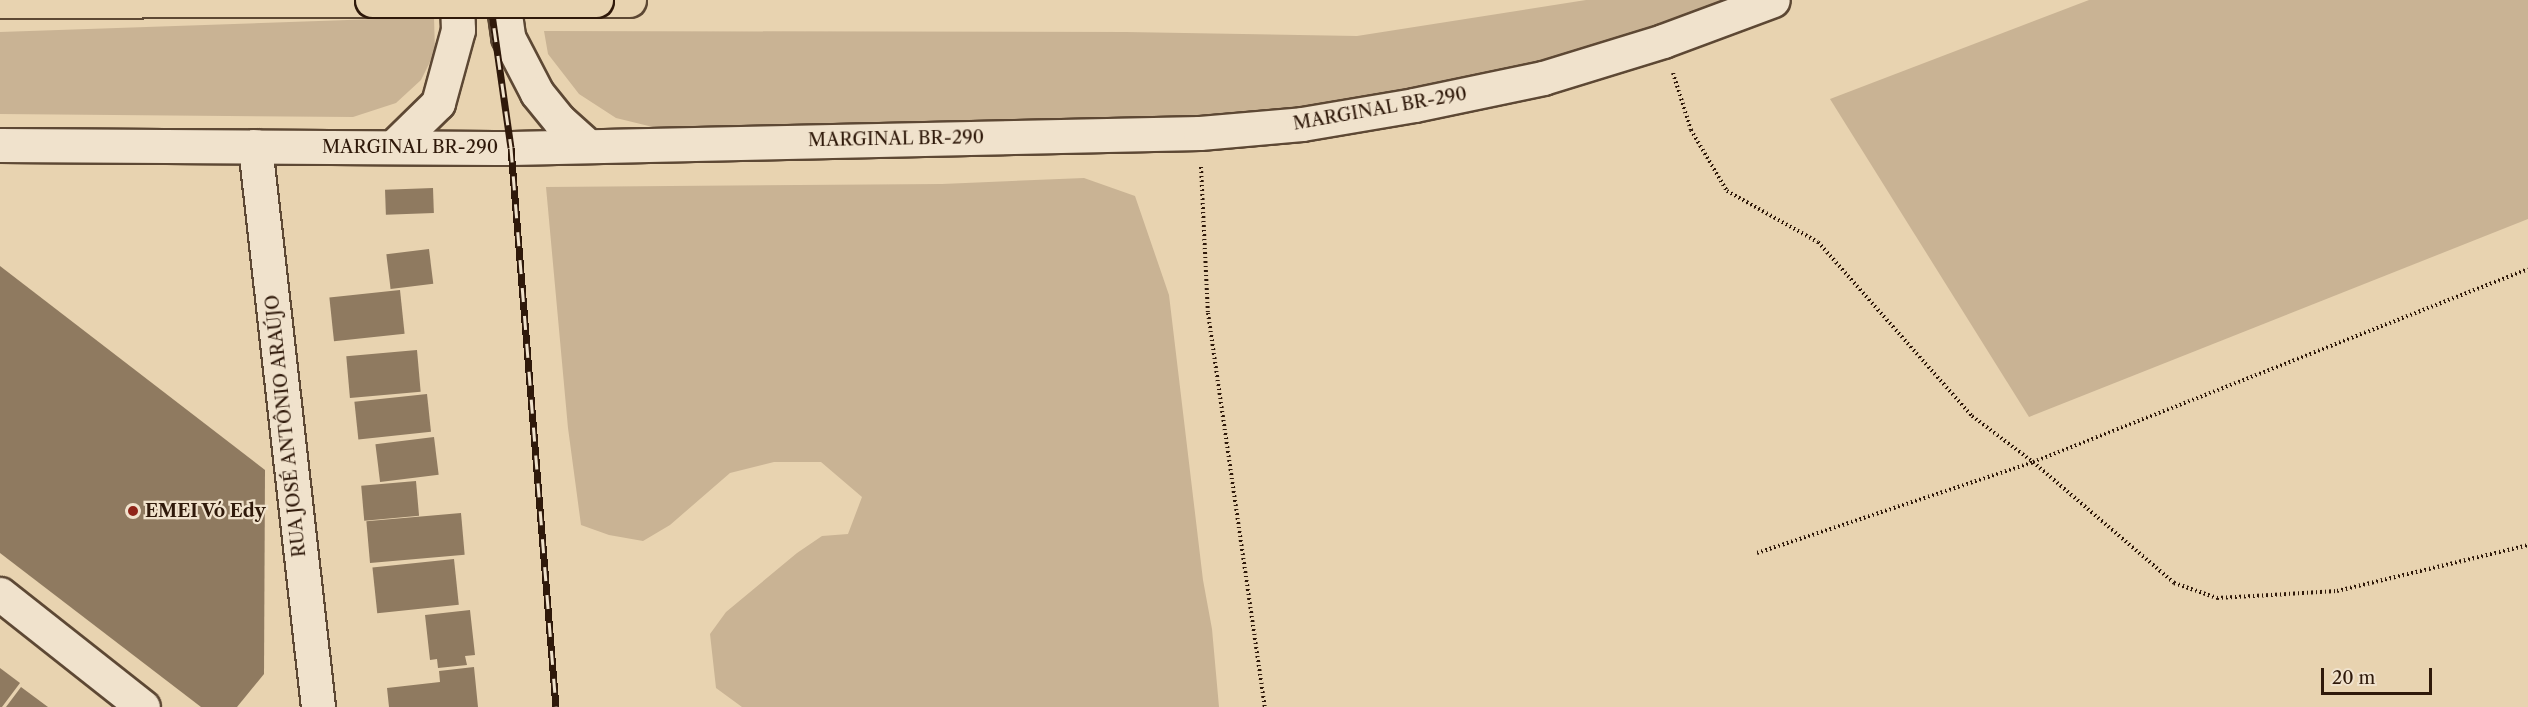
<!DOCTYPE html>
<html>
<head>
<meta charset="utf-8">
<style>
	body { margin:0 }
	#map { position:relative; width:2528px; height:707px; overflow:hidden; background:#e8d3b0; font-family:"Libre Caslon Text",serif }
	div>[style] { position:absolute }
	.green>* { inset:0; background:#c9b394 }
	.building>* { inset:0; background:#8f7a60; transform-origin:0 0 }
	.path>* { height:4px; margin-top:-2px; transform-origin:0; background:repeating-linear-gradient(90deg,#2f190a 0 1.5px,transparent 0 4.5px) }
	.roads { filter:drop-shadow(2px 0 #5d4834) drop-shadow(-2px 0 #5d4834) drop-shadow(0 2px #5d4834) drop-shadow(0 -2px #5d4834) }
	.street>* { height:33px; margin:-16.5px; padding:0 16.5px; transform-origin:16.5px; border-radius:16.5px; background:#f0e2cc }
	.secondary>* { height:33px; margin:-16.5px; padding:0 16.5px; transform-origin:16.5px; border-radius:16.5px; background:#f0e2cc }
	.highway>* { height:33px; margin:-16.5px; padding:0 16.5px; transform-origin:16.5px; border-radius:16.5px; background:#e8d3b0 }
	.rail>* { height:7px; margin-top:-3.5px; transform-origin:0; background:repeating-linear-gradient(90deg,#f0e2cc 0 14px,#2f190a 0 28px); box-sizing:border-box; border-block:2px solid #2f190a }
	.bridges { filter:drop-shadow(2px 0 #2f190a) drop-shadow(-2px 0 #2f190a) drop-shadow(0 2px #2f190a) drop-shadow(0 -2px #2f190a) }
	.highway-bridge>* { height:33px; margin:-16.5px; padding:0 16.5px; transform-origin:16.5px; border-radius:16.5px; background:#e8d3b0 }
	.dots>* { width:16px; height:16px; translate:-50% -50%; box-sizing:border-box; border:3px solid #f0e2cc; border-radius:50% }
	span { translate:-50% -50%; white-space:nowrap; text-align:center; line-height:1.15; -webkit-text-stroke:4.5px #f0e2cc; paint-order:stroke }
	.street-label { font-size:18px; color:#2f190a }
	.poi-label { font-size:18px; color:#2f190a; font-weight:700 }
	.left { translate:0 -50%; text-align:left }
	.scale { position:absolute; left:2321px; top:668px; width:111px; height:27px; box-sizing:border-box; border:3px solid #2f190a; border-top:0; padding-left:8px; font-size:18px; line-height:21px; white-space:nowrap; color:#2f190a; -webkit-text-stroke:4px #f0e2cc; paint-order:stroke }
</style>
</head>
<body>
<div id="map">
	<div class="green">
		<i style="clip-path:polygon(1586px 0,1742px 0,1567px 54px,1376px 103px,1201px 121px,835px 124px,661px 129px,616px 118px,579px 94px,548px 54px,544px 31px,1126px 32px,1357px 36px)"></i>
		<i style="clip-path:polygon(2089px 0,2528px 0,2528px 219px,2029px 417px,1830px 99px)"></i>
		<i style="clip-path:polygon(434px 17px,435px 52px,421px 80px,396px 103px,353px 117px,0 114px,0 32px)"></i>
		<i style="clip-path:polygon(1084px 178px,1135px 196px,1169px 295px,1203px 580px,1212px 629px,1219px 707px,742px 707px,716px 688px,710px 634px,726px 612px,797px 553px,822px 536px,848px 534px,862px 497px,821px 462px,774px 462px,730px 473px,670px 525px,643px 541px,609px 535px,581px 525px,568px 428px,546px 187px,942px 184px)"></i>
	</div>
	<div class="building">
		<i style="left:433px;top:188px;width:25px;height:48px;rotate:88deg"></i>
		<i style="left:429px;top:249px;width:35px;height:43px;rotate:83deg"></i>
		<i style="clip-path:polygon(0 266px,265px 470px,264px 674px,237px 707px,201px 707px,0 553px)"></i>
		<i style="left:400px;top:290px;width:44px;height:71px;rotate:84deg"></i>
		<i style="left:417px;top:350px;width:42px;height:71px;rotate:85deg"></i>
		<i style="left:427px;top:394px;width:38px;height:73px;rotate:84deg"></i>
		<i style="left:434px;top:437px;width:38px;height:59px;rotate:83deg"></i>
		<i style="left:416px;top:481px;width:35px;height:55px;rotate:85deg"></i>
		<i style="left:461px;top:513px;width:42px;height:95px;rotate:85deg"></i>
		<i style="left:454px;top:559px;width:46px;height:82px;rotate:84deg"></i>
		<i style="clip-path:polygon(470px 610px,475px 655px,465px 656px,467px 665px,438px 668px,437px 659px,430px 660px,425px 615px)"></i>
		<i style="clip-path:polygon(474px 667px,478px 707px,389px 707px,387px 688px,440px 682px,439px 671px)"></i>
		<i style="clip-path:polygon(0 668px,20px 683px,2px 707px,0 707px)"></i>
		<i style="clip-path:polygon(21px 687px,48px 707px,6px 707px)"></i>
	</div>
	<div class="path">
		<i style="left:1673px;top:73px;width:60px;rotate:72.5deg"></i>
		<i style="left:1691px;top:130px;width:71px;rotate:59.5deg"></i>
		<i style="left:1727px;top:191px;width:104px;rotate:29.3deg"></i>
		<i style="left:1818px;top:242px;width:232px;rotate:48.5deg"></i>
		<i style="left:1972px;top:416px;width:76px;rotate:37deg"></i>
		<i style="left:2033px;top:462px;width:186px;rotate:40.6deg"></i>
		<i style="left:2174px;top:583px;width:46px;rotate:19.2deg"></i>
		<i style="left:2217px;top:598px;width:120px;rotate:-3.3deg"></i>
		<i style="left:2337px;top:591px;width:196px;rotate:-13.5deg"></i>
		<i style="left:1201px;top:167px;width:146px;rotate:87.3deg"></i>
		<i style="left:1208px;top:313px;width:398px;rotate:81.8deg"></i>
		<i style="left:1757px;top:553px;width:291px;rotate:-18.2deg"></i>
		<i style="left:2033px;top:462px;width:531px;rotate:-21.3deg"></i>
	</div>
	<div class="roads">
		<div class="street">
			<i style="left:255px;top:146px;width:565px;rotate:83.59deg"></i>
			<i style="left:0;top:594px;width:182px;rotate:38.3deg"></i>
		</div>
		<div class="secondary">
			<i style="left:503px;top:0;width:37px;rotate:82deg"></i>
			<i style="left:508px;top:37px;width:63px;rotate:62.6deg"></i>
			<i style="left:537px;top:93px;width:35px;rotate:51deg"></i>
			<i style="left:559px;top:120px;width:39px;rotate:42deg"></i>
			<i style="left:0;top:145px;width:511px;rotate:0.34deg"></i>
			<i style="left:511px;top:148px;width:689px;rotate:-1.25deg"></i>
			<i style="left:1200px;top:133px;width:102px;rotate:-5deg"></i>
			<i style="left:1302px;top:124px;width:114px;rotate:-9.6deg"></i>
			<i style="left:1414px;top:105px;width:132px;rotate:-11.8deg"></i>
			<i style="left:1543px;top:78px;width:126px;rotate:-17.1deg"></i>
			<i style="left:1663px;top:41px;width:117px;rotate:-20.4deg"></i>
			<i style="left:393px;top:147px;width:63px;rotate:-44.4deg"></i>
			<i style="left:438px;top:103px;width:76px;rotate:-74.7deg"></i>
			<i style="left:458px;top:30px;width:30px;rotate:-92deg"></i>
		</div>
		<div class="highway">
			<i style="left:596px;top:0;width:33px"></i>
			<i style="left:0;top:1px;width:372px;rotate:-0.2deg"></i>
		</div>
	</div>
	<div class="rail">
		<i style="left:490px;top:0;width:149px;rotate:81.9deg"></i>
		<i style="left:511px;top:148px;width:561px;rotate:85.4deg"></i>
	</div>
	<div class="bridges">
		<div class="highway-bridge">
			<i style="left:372px;top:0;width:224px"></i>
		</div>
	</div>
	<div class="dots">
		<i style="left:133px;top:511px;background:#8f2418"></i>
	</div>
	<div class="street-label">
		<span style="left:1380px;top:109px;rotate:-10deg">MARGINAL BR-290</span>
		<span style="left:896px;top:139px;rotate:-1deg">MARGINAL BR-290</span>
		<span style="left:410px;top:147px">MARGINAL BR-290</span>
		<span style="left:286px;top:426px;rotate:-96deg">RUA JOSÉ ANTÔNIO ARAÚJO</span>
	</div>
	<div class="poi-label">
		<span class="left" style="left:145px;top:511px">EMEI Vó Edy</span>
	</div>
	<div class="scale">20 m</div>
</div>
</body>
</html>
